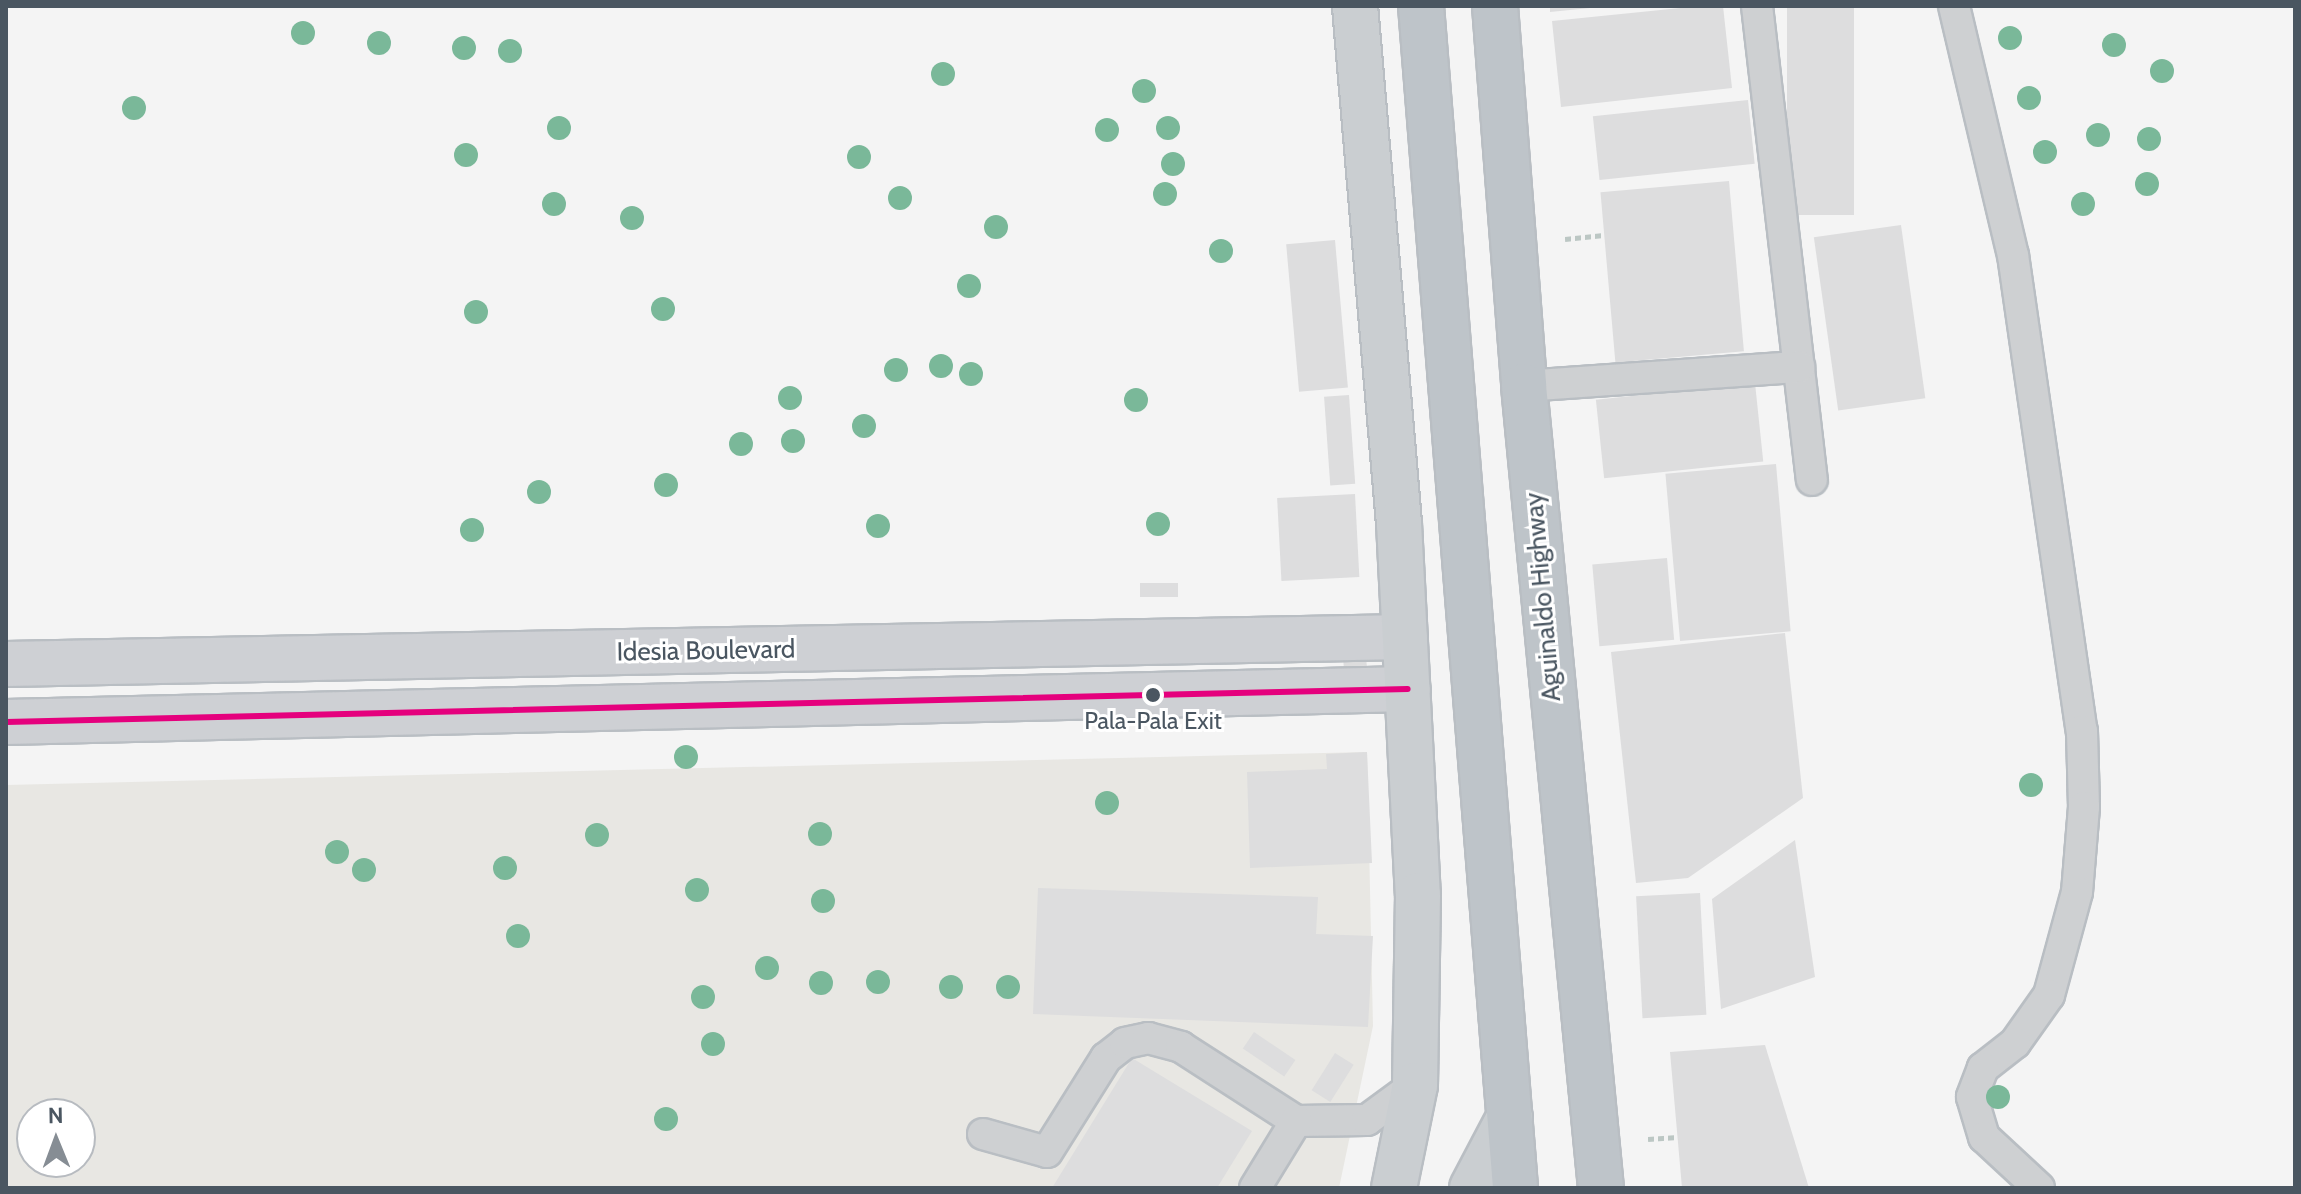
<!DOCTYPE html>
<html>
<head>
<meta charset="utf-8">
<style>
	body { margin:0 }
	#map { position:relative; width:2301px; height:1194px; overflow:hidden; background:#f4f4f4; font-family:Cabin,sans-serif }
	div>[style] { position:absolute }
	.commercial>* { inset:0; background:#e8e7e3 }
	.building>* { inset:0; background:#ddddde; transform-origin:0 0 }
	.path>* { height:5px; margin-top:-2.5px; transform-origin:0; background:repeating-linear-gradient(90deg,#bcc7c4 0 6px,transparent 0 10px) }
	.roads { filter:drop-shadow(2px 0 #b9bec3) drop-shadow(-2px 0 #b9bec3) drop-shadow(0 2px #b9bec3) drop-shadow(0 -2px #b9bec3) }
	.lane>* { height:30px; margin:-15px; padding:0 15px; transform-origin:15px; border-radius:15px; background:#ced0d2 }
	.secondary>* { height:44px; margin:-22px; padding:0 22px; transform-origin:22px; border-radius:22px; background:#ced0d4 }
	.primary>* { height:44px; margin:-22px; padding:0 22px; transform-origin:22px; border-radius:22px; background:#caced1 }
	.highway>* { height:44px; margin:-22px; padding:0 22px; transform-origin:22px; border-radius:22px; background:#bec4c9 }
	.bus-1>* { height:6px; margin:-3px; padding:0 3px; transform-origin:3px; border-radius:3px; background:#e5007d }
	.trees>* { width:24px; height:24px; margin:-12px; border-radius:50%; background:#7ab899 }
	.dots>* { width:22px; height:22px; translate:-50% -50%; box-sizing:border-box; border:4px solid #fff; border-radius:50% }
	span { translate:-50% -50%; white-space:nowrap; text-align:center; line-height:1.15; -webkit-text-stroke:6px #fff; paint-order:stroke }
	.bus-label { font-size:24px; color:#4a5661 }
	.street-label { font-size:26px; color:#4a5661 }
	.frame { position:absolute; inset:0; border:8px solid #4a5661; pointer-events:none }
	.north { position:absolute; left:16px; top:1098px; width:80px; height:80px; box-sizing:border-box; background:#fff; border:2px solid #b7bbc0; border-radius:50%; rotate:359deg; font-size:22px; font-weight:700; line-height:32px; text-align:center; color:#4a5661 }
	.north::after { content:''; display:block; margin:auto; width:28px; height:36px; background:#868d94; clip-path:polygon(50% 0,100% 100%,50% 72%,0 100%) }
</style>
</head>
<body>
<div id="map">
	<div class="commercial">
		<i style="clip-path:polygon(evenodd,1367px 752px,1373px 1026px,1339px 1188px,6px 1188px,6px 785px,1367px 752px,32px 1114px,80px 1114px,80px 1162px,32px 1162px,32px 1114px)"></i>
	</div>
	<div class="building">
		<i style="clip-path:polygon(1550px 6px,1590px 6px,1590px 8px,1550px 12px)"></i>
		<i style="clip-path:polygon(1700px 6px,1723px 6px,1732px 88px,1561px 107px,1552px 21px)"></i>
		<i style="left:1787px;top:6px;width:67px;height:209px"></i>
		<i style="left:1748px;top:100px;width:64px;height:156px;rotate:84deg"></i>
		<i style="left:1729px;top:181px;width:171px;height:129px;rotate:85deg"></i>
		<i style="left:1901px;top:225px;width:175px;height:88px;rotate:82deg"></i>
		<i style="left:1335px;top:240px;width:148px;height:49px;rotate:85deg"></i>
		<i style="left:1755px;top:383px;width:79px;height:160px;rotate:84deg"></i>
		<i style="left:1349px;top:395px;width:89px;height:25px;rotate:86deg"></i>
		<i style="left:1776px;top:464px;width:168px;height:111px;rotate:85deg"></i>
		<i style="left:1355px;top:494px;width:83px;height:78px;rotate:87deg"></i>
		<i style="left:1667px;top:558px;width:82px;height:75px;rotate:85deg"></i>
		<i style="left:1178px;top:583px;width:14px;height:38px;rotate:90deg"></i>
		<i style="clip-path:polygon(1785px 633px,1803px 798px,1688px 878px,1636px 883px,1611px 652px)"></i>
		<i style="left:1366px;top:655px;width:14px;height:23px;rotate:86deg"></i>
		<i style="clip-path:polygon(1367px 752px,1372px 863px,1250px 868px,1247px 772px,1327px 769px,1326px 754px)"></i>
		<i style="clip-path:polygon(1795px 840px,1815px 977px,1721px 1009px,1712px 899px)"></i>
		<i style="clip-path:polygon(1038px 888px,1318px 897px,1316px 934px,1373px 936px,1368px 1027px,1033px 1014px)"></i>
		<i style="left:1700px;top:893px;width:122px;height:64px;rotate:87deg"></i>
		<i style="left:1254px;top:1032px;width:50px;height:20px;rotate:34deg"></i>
		<i style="clip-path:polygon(1765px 1045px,1809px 1188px,1682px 1188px,1670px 1052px)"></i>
		<i style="left:1335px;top:1053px;width:22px;height:44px;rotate:32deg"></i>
		<i style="clip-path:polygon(1132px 1058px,1252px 1131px,1217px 1188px,1052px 1188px)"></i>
	</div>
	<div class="path">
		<i style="left:1565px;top:239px;width:39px;rotate:-6deg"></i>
		<i style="left:1648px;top:1139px;width:30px;rotate:-4deg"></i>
	</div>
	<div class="roads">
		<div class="lane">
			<i style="left:1757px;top:6px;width:477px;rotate:83.4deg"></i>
			<i style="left:1954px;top:6px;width:256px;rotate:76.7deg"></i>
			<i style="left:2013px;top:255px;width:481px;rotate:81.8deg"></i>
			<i style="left:2082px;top:731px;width:76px;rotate:88.5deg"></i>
			<i style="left:2084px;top:807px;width:85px;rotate:94.7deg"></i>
			<i style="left:2077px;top:892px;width:107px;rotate:105.2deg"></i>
			<i style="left:2049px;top:995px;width:59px;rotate:125.3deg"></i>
			<i style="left:2015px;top:1043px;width:41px;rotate:142deg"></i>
			<i style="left:1983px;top:1068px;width:31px;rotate:111deg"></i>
			<i style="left:1972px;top:1097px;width:42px;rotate:73.3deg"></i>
			<i style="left:1984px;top:1137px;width:75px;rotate:42.8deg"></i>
			<i style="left:1524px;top:386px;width:276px;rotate:-4deg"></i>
			<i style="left:983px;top:1134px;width:66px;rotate:15.7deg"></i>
			<i style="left:1047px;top:1152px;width:111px;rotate:-57.9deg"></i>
			<i style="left:1106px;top:1058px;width:24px;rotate:-38deg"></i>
			<i style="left:1125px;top:1043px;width:24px;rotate:-12deg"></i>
			<i style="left:1148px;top:1038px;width:34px;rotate:15deg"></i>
			<i style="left:1181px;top:1047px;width:137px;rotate:32.8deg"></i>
			<i style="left:1296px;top:1121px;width:71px;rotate:-0.8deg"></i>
			<i style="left:1367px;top:1120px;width:59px;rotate:-36.1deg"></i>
			<i style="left:1255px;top:1188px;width:79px;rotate:-58.5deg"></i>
		</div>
		<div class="secondary">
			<i style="left:6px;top:664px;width:1399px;rotate:-1.11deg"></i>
			<i style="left:6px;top:722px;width:1402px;rotate:-1.35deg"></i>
		</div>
		<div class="primary">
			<i style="left:1355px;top:6px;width:519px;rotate:85.14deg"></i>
			<i style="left:1399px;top:523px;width:372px;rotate:87.1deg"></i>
			<i style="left:1418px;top:895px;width:190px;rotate:90.9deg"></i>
			<i style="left:1415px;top:1085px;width:105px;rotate:101.5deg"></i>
			<i style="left:1472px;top:1188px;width:81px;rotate:-62.2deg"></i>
		</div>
		<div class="highway">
			<i style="left:1421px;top:6px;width:1186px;rotate:85.45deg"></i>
			<i style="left:1495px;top:6px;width:381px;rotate:85.6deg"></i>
			<i style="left:1524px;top:386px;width:806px;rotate:84.52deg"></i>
		</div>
	</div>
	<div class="bus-1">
		<i style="left:6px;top:722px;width:1402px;rotate:-1.35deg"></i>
	</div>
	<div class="trees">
		<i style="left:303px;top:33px"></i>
		<i style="left:2010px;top:38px"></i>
		<i style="left:379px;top:43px"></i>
		<i style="left:2114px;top:45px"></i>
		<i style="left:464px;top:48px"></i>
		<i style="left:510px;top:51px"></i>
		<i style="left:2162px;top:71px"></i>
		<i style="left:943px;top:74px"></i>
		<i style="left:1144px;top:91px"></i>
		<i style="left:2029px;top:98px"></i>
		<i style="left:134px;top:108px"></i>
		<i style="left:559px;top:128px"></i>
		<i style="left:1168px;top:128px"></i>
		<i style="left:1107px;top:130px"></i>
		<i style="left:2098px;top:135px"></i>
		<i style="left:2149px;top:139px"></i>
		<i style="left:2045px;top:152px"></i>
		<i style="left:466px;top:155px"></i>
		<i style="left:859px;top:157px"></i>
		<i style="left:1173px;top:164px"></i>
		<i style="left:2147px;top:184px"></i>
		<i style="left:1165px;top:194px"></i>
		<i style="left:900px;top:198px"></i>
		<i style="left:554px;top:204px"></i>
		<i style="left:2083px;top:204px"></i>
		<i style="left:632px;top:218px"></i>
		<i style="left:996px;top:227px"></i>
		<i style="left:1221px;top:251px"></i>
		<i style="left:969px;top:286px"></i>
		<i style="left:663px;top:309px"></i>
		<i style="left:476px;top:312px"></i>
		<i style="left:941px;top:366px"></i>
		<i style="left:896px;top:370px"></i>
		<i style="left:971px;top:374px"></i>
		<i style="left:790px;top:398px"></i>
		<i style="left:1136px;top:400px"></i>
		<i style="left:864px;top:426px"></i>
		<i style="left:793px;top:441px"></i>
		<i style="left:741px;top:444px"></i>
		<i style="left:666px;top:485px"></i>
		<i style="left:539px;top:492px"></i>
		<i style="left:1158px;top:524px"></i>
		<i style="left:878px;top:526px"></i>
		<i style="left:472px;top:530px"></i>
		<i style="left:686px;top:757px"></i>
		<i style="left:2031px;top:785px"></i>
		<i style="left:1107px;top:803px"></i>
		<i style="left:820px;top:834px"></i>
		<i style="left:597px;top:835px"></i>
		<i style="left:337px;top:852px"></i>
		<i style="left:505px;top:868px"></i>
		<i style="left:364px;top:870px"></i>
		<i style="left:697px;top:890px"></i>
		<i style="left:823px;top:901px"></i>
		<i style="left:518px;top:936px"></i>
		<i style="left:767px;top:968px"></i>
		<i style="left:878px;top:982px"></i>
		<i style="left:821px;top:983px"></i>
		<i style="left:951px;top:987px"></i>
		<i style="left:1008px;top:987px"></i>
		<i style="left:703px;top:997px"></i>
		<i style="left:713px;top:1044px"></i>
		<i style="left:1998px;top:1097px"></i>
		<i style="left:666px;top:1119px"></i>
	</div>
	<div class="dots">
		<i style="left:1153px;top:695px;background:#4a5661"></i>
	</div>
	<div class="bus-label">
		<span style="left:1153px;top:721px">Pala-Pala Exit</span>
	</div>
	<div class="street-label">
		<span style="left:1543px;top:597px;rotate:-95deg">Aguinaldo Highway</span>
		<span style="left:706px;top:651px;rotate:-1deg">Idesia Boulevard</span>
	</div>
	<div class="frame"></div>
	<div class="north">N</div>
</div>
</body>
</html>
